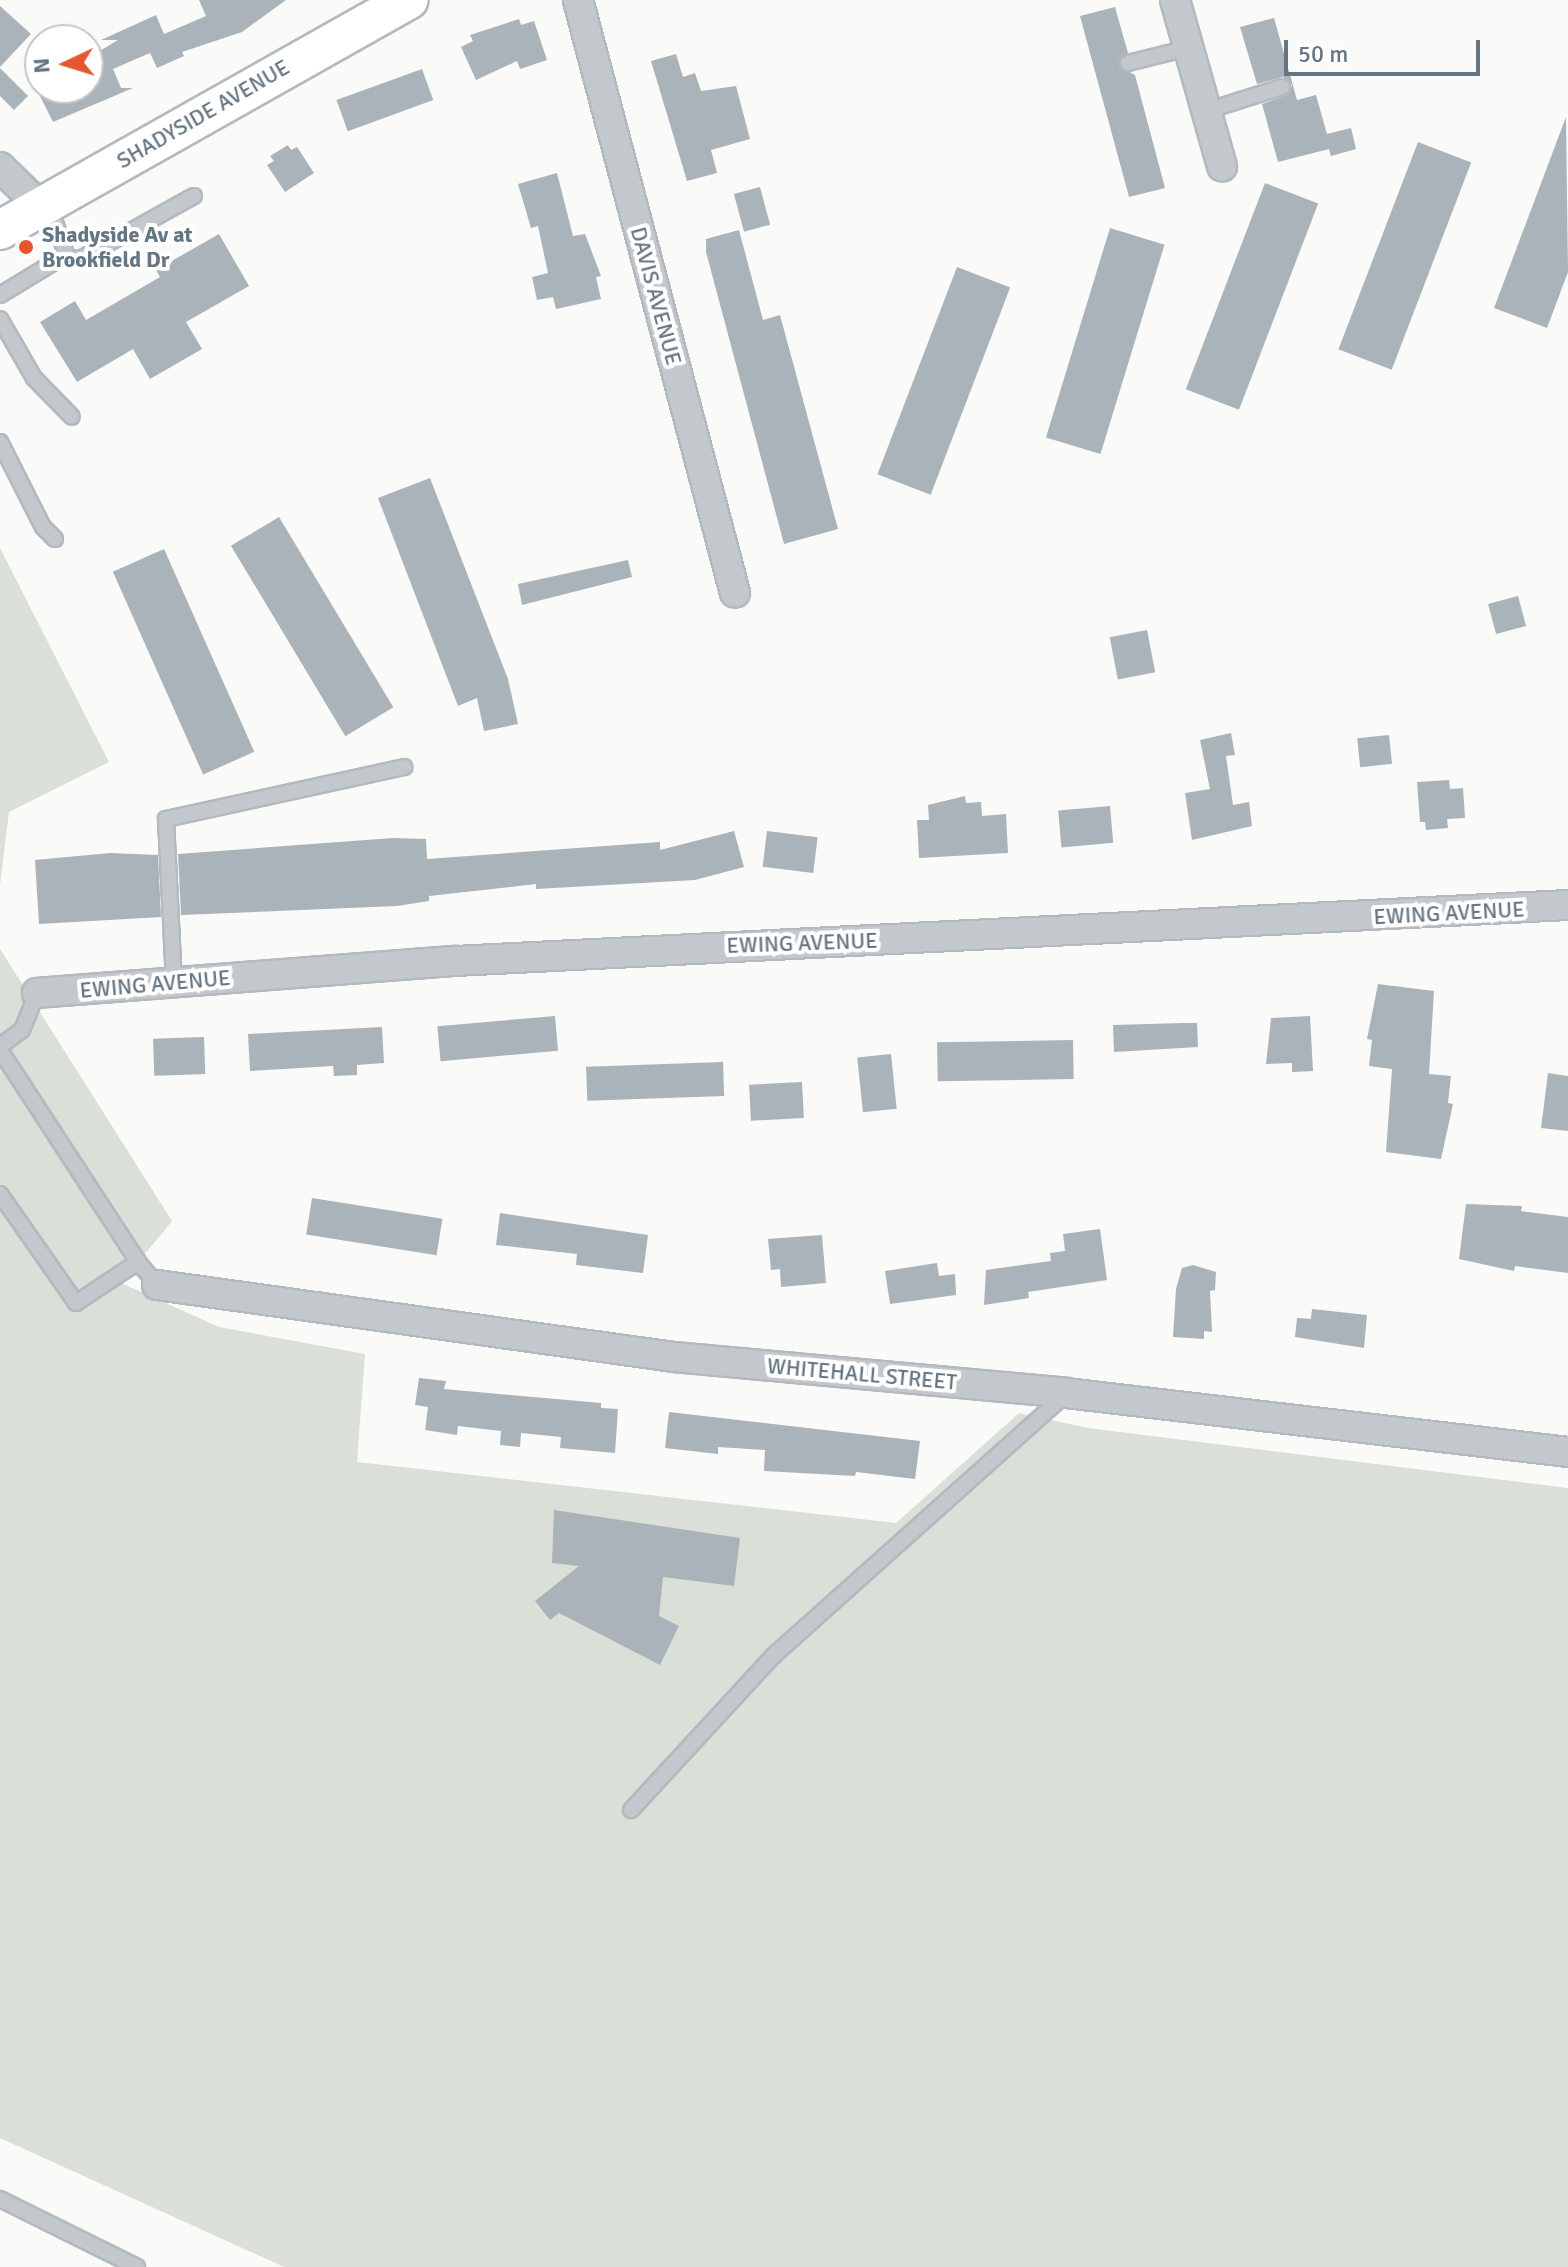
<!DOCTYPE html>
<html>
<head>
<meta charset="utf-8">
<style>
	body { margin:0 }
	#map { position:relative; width:1568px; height:2267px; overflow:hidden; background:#fafaf8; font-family:Signika,sans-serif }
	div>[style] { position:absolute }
	.green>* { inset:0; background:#dadfd7 }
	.building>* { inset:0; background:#aab3b9; transform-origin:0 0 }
	.roads { filter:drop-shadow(2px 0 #b3babf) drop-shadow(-2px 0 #b3babf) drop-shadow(0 2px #b3babf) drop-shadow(0 -2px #b3babf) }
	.lane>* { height:14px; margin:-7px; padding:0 7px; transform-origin:7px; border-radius:7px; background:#c3c8cc }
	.street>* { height:28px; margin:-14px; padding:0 14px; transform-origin:14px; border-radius:14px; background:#c3c8cc }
	.secondary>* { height:38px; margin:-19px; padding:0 19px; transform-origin:19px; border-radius:19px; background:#fff }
	.dots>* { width:22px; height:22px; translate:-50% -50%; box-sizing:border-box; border:4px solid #fff; border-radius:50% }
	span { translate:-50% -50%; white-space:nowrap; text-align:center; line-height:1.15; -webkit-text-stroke:8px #fff; paint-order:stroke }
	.street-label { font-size:22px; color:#657683 }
	.poi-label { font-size:22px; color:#657683; font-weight:700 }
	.left { translate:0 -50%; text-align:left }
	.north { position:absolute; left:24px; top:24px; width:80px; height:80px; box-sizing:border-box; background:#fff; border:2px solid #c1c8cd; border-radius:50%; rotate:266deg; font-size:22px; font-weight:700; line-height:32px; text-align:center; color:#657683 }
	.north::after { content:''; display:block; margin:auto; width:28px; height:36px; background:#e4572e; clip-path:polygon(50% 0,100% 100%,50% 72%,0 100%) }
	.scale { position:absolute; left:1284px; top:40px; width:196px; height:36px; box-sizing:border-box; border:4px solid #657683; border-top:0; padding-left:10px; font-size:24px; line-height:28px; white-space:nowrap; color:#657683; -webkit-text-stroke:6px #fff; paint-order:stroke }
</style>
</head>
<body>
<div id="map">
	<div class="green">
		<i style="clip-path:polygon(0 548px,109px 762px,9px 812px,0 885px)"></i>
		<i style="clip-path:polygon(0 949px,172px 1221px,121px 1283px,219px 1327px,365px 1354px,357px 1462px,896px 1523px,1019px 1413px,1088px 1428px,1568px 1488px,1568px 2267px,284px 2267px,0 2138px)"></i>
	</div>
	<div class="building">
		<i style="clip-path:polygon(199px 0,286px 0,242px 32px,182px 52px,184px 56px,157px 68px,150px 53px,113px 69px,121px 88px,133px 88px,53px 122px,36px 88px,88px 88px,88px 58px,118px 40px,101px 40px,156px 15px,164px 34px,206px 16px)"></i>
		<i style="clip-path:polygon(0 6px,31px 34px,0 67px)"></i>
		<i style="clip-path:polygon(1115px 7px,1128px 53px,1119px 66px,1135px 75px,1165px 188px,1129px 197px,1080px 16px)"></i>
		<i style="clip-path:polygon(1274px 18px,1297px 100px,1316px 95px,1327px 134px,1351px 128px,1356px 149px,1331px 156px,1329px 149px,1278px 162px,1262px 104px,1289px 94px,1292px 85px,1283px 77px,1257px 84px,1240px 27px)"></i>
		<i style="clip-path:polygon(519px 19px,521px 25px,534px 21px,547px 60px,520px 69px,517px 61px,476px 80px,461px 47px,473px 41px,470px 35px)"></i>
		<i style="clip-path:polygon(676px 54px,683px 77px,695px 73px,701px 91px,736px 86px,750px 139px,711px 150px,717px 173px,687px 181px,651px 61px)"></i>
		<i style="clip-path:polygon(0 68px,28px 96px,14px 110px,0 96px)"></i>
		<i style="left:422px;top:69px;width:33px;height:91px;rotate:70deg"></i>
		<i style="clip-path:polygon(1566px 117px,1568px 272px,1547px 328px,1494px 308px)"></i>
		<i style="left:1418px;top:142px;width:57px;height:222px;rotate:21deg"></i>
		<i style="clip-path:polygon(288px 145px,291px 150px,297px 147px,314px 173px,285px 192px,267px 165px,274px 161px,270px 156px)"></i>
		<i style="clip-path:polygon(557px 173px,573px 236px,585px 234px,601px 276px,596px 277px,601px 299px,556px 309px,553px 297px,537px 300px,532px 277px,548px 273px,538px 226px,531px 228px,518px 184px)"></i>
		<i style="left:1265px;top:183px;width:57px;height:221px;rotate:21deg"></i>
		<i style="left:760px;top:187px;width:39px;height:27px;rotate:75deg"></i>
		<i style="left:1110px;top:228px;width:57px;height:219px;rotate:17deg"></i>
		<i style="clip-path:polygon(739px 230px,763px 320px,780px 315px,838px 529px,784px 544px,706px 252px,706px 239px)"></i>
		<i style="clip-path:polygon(219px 234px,249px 286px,186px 322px,202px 349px,150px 379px,133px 349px,77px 382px,40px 322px,75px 301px,86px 320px,160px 277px,156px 270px)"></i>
		<i style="left:957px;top:267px;width:57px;height:222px;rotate:21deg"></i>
		<i style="clip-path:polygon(430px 478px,508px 679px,518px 724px,484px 731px,477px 698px,458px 706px,378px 498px)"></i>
		<i style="left:279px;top:517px;width:222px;height:56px;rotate:59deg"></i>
		<i style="left:164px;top:549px;width:222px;height:56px;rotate:66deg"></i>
		<i style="clip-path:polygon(628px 560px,632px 577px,522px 605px,518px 584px)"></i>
		<i style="left:1518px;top:596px;width:31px;height:31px;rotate:75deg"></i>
		<i style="left:1147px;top:630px;width:43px;height:38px;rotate:79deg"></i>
		<i style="clip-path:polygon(1231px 733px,1235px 755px,1226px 756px,1233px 805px,1249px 802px,1252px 826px,1192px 840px,1185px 793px,1210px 789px,1200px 740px)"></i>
		<i style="left:1389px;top:735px;width:29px;height:32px;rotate:84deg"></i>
		<i style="clip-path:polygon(1449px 780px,1450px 789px,1463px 788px,1465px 818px,1447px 819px,1448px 828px,1426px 830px,1425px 822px,1420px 822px,1417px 782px)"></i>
		<i style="clip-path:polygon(965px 796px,966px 803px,981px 802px,982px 816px,1006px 814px,1008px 853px,919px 858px,917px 820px,929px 820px,928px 805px)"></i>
		<i style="left:1110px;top:806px;width:37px;height:52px;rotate:85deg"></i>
		<i style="clip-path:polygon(734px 831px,744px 867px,695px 880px,536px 889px,536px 884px,429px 896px,429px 901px,397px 906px,181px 915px,178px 854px,393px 838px,426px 839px,427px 859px,660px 842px,660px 850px)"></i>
		<i style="left:767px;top:831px;width:51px;height:36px;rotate:7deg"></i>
		<i style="clip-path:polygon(110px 853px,158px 855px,161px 917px,39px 924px,35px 860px)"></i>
		<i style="clip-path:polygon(1378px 984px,1434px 991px,1429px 1074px,1451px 1076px,1448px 1103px,1453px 1104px,1441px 1159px,1386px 1152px,1392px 1069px,1369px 1066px,1372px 1040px,1367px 1039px)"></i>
		<i style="left:555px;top:1016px;width:35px;height:118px;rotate:85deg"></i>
		<i style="clip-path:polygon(1310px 1016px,1313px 1071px,1292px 1072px,1292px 1063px,1266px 1064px,1271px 1018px)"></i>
		<i style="clip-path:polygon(1183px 1023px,1197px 1023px,1198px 1047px,1114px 1052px,1113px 1025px)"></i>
		<i style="clip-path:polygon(382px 1027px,384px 1063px,357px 1065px,357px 1075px,334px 1076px,333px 1066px,250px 1071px,248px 1034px)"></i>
		<i style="left:204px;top:1037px;width:37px;height:51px;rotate:88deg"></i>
		<i style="left:1073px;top:1040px;width:39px;height:136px;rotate:89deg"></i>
		<i style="left:891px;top:1054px;width:55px;height:34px;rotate:84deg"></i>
		<i style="left:723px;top:1062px;width:34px;height:137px;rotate:88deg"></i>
		<i style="clip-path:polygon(1548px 1073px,1568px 1076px,1568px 1131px,1541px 1128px)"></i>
		<i style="left:802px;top:1082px;width:36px;height:53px;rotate:87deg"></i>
		<i style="left:312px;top:1198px;width:132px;height:37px;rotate:9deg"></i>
		<i style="clip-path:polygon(1466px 1204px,1522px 1206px,1521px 1211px,1568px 1217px,1568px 1273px,1515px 1266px,1514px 1271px,1459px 1259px)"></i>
		<i style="clip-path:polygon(500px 1213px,648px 1235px,643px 1273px,576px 1265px,577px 1254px,496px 1245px)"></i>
		<i style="clip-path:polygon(1100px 1229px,1107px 1280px,1028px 1292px,1029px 1298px,984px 1305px,986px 1270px,1051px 1261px,1050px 1253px,1065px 1251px,1063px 1234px)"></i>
		<i style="clip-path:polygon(822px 1235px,826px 1283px,781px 1287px,780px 1269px,771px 1270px,768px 1239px)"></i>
		<i style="clip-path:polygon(937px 1263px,939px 1276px,955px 1274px,956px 1295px,890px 1304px,885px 1271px)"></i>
		<i style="clip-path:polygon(1193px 1265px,1216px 1272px,1215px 1290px,1210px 1291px,1212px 1332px,1204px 1331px,1204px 1339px,1173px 1337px,1176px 1289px,1182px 1268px)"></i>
		<i style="clip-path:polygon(1312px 1309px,1367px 1315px,1364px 1348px,1295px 1337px,1297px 1318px,1311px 1319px)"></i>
		<i style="clip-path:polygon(419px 1378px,446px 1381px,444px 1389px,601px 1403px,601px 1408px,618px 1409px,615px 1453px,560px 1448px,561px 1437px,521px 1433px,520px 1447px,500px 1445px,501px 1431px,458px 1426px,457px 1435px,425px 1430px,428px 1407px,415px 1405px)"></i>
		<i style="clip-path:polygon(669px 1412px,920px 1441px,915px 1479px,856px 1472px,855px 1476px,764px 1471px,765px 1450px,718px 1447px,718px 1454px,665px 1448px)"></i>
		<i style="clip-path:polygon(554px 1510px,740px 1538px,734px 1586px,663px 1577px,659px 1616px,679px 1626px,660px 1665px,559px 1613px,550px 1620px,535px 1601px,579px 1566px,552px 1563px)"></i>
	</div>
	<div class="roads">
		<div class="lane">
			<i style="left:1128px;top:63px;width:62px;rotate:-14deg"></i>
			<i style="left:1206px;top:111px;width:80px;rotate:-17.5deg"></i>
			<i style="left:41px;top:207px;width:23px;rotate:50deg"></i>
			<i style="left:56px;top:225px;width:37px;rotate:71deg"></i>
			<i style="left:0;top:295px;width:66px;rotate:-31.3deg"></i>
			<i style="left:56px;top:261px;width:26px;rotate:-7deg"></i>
			<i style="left:82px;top:258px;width:128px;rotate:-29deg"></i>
			<i style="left:0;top:319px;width:68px;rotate:60deg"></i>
			<i style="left:34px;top:378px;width:54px;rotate:45.7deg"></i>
			<i style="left:0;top:442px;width:95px;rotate:63.2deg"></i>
			<i style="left:43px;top:527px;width:17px;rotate:45deg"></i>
			<i style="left:174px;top:983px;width:164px;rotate:-92.8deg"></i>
			<i style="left:166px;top:819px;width:244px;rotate:-12.3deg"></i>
			<i style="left:0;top:1046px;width:27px;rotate:-36deg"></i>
			<i style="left:22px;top:1030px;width:40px;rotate:-68deg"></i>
			<i style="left:0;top:1050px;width:253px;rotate:56.9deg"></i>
			<i style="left:0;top:1194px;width:133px;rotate:55.1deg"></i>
			<i style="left:76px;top:1303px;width:74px;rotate:-33.5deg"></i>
			<i style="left:138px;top:1262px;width:30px;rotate:50deg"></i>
			<i style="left:631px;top:1810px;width:209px;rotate:-47.3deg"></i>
			<i style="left:773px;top:1656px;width:393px;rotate:-41.8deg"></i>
			<i style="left:0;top:2199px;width:153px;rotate:26.4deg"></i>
		</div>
		<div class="street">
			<i style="left:578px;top:0;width:613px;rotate:75.17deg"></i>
			<i style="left:1175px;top:0;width:173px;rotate:74.2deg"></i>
			<i style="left:0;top:167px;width:57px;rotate:44.3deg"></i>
			<i style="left:37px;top:993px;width:419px;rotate:-4.4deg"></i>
			<i style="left:455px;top:961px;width:1114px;rotate:-2.88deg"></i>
			<i style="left:157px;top:1285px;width:522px;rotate:7.93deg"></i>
			<i style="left:674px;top:1357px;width:394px;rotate:5.2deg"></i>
			<i style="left:1066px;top:1393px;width:505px;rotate:6.7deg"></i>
		</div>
		<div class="secondary">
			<i style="left:0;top:230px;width:469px;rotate:-29.4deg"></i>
		</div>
	</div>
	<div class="dots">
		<i style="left:26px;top:247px;background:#e4572e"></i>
	</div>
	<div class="street-label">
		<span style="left:203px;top:114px;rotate:-30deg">SHADYSIDE AVENUE</span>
		<span style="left:656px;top:296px;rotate:75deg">DAVIS AVENUE</span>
		<span style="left:1449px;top:913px;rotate:-3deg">EWING AVENUE</span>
		<span style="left:802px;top:943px;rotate:-2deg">EWING AVENUE</span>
		<span style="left:155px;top:984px;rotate:-5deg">EWING AVENUE</span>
		<span style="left:862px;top:1374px;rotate:5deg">WHITEHALL STREET</span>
	</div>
	<div class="poi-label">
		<span class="left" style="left:42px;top:247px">Shadyside Av at<br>Brookfield Dr</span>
	</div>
	<div class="north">N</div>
	<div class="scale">50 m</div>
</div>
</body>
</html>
